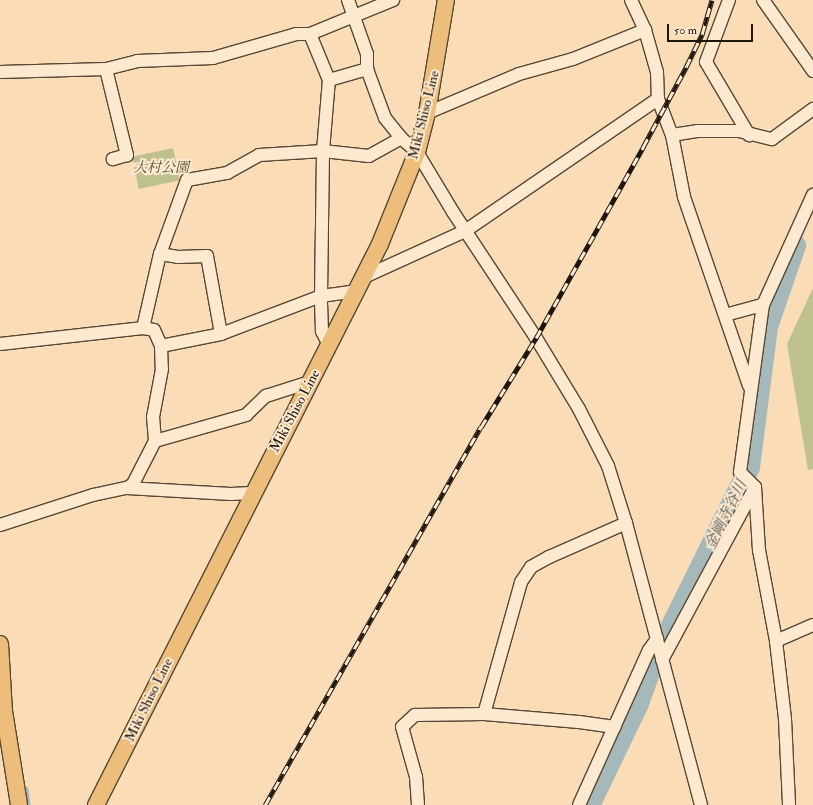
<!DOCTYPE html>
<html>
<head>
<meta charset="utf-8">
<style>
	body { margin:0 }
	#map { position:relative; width:813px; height:805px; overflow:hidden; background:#faddb6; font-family:"IM FELL Double Pica","Noto Serif JP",serif }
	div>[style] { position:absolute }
	.green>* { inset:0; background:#bec18e; transform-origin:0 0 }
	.stream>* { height:3.5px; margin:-1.75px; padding:0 1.75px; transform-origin:1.75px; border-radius:1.75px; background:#a5b8ba }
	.river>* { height:21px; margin:-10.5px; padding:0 10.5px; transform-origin:10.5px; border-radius:10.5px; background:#a5b8ba }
	.roads { filter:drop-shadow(1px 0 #554836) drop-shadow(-1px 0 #554836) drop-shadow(0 1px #554836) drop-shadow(0 -1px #554836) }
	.minor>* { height:12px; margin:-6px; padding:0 6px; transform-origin:6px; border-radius:6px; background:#fce9d0 }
	.major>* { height:16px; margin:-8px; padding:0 8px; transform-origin:8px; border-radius:8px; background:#edbe7b }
	.rail>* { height:4.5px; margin-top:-2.25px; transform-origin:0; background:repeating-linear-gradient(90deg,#fce9d0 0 9px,#1e160c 0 18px); box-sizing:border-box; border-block:1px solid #1e160c }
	span { translate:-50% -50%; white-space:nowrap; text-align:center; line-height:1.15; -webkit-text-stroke:4px #fce9d0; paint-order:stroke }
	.street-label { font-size:14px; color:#1e160c }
	.park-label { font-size:14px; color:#56523a; font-style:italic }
	.water-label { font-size:15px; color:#4d4f49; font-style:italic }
	.scale { position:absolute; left:667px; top:24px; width:86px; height:18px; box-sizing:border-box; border:2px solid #1e160c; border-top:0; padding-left:5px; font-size:12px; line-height:14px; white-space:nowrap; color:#1e160c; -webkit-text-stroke:3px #fce9d0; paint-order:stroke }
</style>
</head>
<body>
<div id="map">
	<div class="green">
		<i style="left:173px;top:148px;width:33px;height:42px;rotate:78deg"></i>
		<i style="clip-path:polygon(813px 288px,813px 469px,808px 470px,787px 344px)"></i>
	</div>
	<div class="stream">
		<i style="left:27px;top:789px;width:16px;rotate:83deg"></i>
	</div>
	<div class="river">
		<i style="left:589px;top:805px;width:113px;rotate:-64.3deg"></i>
		<i style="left:638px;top:703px;width:41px;rotate:-70.3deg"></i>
		<i style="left:652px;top:664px;width:220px;rotate:-63.8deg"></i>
		<i style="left:749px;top:467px;width:142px;rotate:-82.7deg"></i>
		<i style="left:767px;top:326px;width:86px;rotate:-70.9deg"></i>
	</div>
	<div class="roads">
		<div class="minor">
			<i style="left:348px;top:0;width:57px;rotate:70.6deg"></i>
			<i style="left:367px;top:54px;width:15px;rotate:90deg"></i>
			<i style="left:367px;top:69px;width:52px;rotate:69.8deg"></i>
			<i style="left:385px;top:118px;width:26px;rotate:51deg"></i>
			<i style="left:401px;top:138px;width:21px;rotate:41deg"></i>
			<i style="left:417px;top:152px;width:70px;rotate:59deg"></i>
			<i style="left:453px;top:212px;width:151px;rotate:56.6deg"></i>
			<i style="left:536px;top:338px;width:83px;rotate:58.8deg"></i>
			<i style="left:579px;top:409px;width:64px;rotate:63deg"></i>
			<i style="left:608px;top:466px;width:60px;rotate:72.5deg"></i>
			<i style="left:626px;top:523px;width:292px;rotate:75.1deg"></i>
			<i style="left:631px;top:0;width:33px;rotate:65deg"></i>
			<i style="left:645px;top:30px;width:44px;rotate:74.1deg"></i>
			<i style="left:657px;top:72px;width:27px;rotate:88deg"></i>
			<i style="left:658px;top:99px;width:39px;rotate:69deg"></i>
			<i style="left:672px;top:135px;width:63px;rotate:79deg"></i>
			<i style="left:684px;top:197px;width:200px;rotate:71deg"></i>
			<i style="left:729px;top:0;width:66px;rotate:110.4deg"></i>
			<i style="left:706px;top:62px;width:85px;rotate:59.5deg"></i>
			<i style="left:763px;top:0;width:87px;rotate:54.8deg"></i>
			<i style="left:310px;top:34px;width:50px;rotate:67.6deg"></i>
			<i style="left:106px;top:69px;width:89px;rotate:76.3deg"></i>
			<i style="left:127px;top:155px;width:15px;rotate:164deg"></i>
			<i style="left:0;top:72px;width:106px;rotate:-1.6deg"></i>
			<i style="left:106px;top:69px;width:32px;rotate:-14deg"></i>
			<i style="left:137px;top:61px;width:76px;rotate:-2.3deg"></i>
			<i style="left:213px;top:58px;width:86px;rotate:-16.1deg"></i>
			<i style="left:296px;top:34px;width:14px"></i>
			<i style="left:310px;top:34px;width:90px;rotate:-22.3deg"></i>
			<i style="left:427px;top:113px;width:100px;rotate:-23deg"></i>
			<i style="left:519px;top:74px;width:56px;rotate:-15.5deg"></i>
			<i style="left:573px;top:59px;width:78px;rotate:-21.9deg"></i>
			<i style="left:672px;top:135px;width:25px;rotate:-9deg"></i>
			<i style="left:697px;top:131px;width:42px"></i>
			<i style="left:739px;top:131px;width:34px;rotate:14deg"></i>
			<i style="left:772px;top:139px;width:51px;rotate:-36.2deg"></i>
			<i style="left:160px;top:254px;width:18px;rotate:9deg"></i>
			<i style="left:178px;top:257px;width:29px;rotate:-2deg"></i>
			<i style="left:207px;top:256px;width:79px;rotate:79.8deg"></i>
			<i style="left:364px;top:277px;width:111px;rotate:-24.5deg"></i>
			<i style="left:465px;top:231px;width:234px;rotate:-34.4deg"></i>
			<i style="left:725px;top:315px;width:39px;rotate:-15deg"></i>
			<i style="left:143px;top:328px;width:76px;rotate:-77.1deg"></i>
			<i style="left:160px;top:254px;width:79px;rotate:-70deg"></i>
			<i style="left:187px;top:180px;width:41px;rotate:-9.9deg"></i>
			<i style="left:227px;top:173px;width:37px;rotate:-29deg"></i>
			<i style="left:259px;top:155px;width:64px;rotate:-3.6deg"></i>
			<i style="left:323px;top:151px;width:46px;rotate:6.2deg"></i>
			<i style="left:369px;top:156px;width:37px;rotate:-29deg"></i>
			<i style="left:0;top:344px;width:144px;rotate:-6.4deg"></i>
			<i style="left:143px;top:328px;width:11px;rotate:10deg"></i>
			<i style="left:154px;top:330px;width:17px;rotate:66deg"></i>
			<i style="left:161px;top:346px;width:23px;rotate:88deg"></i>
			<i style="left:162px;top:369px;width:49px;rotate:100.6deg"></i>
			<i style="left:153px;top:417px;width:24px;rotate:85deg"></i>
			<i style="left:155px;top:441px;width:48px;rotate:117.1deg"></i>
			<i style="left:133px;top:484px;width:7px;rotate:146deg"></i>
			<i style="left:329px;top:345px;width:16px;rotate:-117deg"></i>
			<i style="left:322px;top:331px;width:35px;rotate:-92deg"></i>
			<i style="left:321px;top:296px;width:145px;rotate:-89.2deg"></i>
			<i style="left:323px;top:151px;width:71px;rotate:-85.2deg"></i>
			<i style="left:329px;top:80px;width:40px;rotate:-16deg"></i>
			<i style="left:161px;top:346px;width:61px;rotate:-11.3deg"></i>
			<i style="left:221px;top:334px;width:107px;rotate:-20.8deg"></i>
			<i style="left:321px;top:296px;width:36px;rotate:-8deg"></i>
			<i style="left:155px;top:441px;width:95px;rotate:-15.9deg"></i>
			<i style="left:246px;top:415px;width:28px;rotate:-44deg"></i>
			<i style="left:266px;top:396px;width:46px;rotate:-17.7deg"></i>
			<i style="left:755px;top:487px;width:63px;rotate:86.4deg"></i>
			<i style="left:759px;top:550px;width:93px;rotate:79.4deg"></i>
			<i style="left:776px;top:641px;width:79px;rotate:83.4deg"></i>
			<i style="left:785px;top:719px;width:86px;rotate:87.3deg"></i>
			<i style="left:0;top:525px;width:98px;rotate:-17.9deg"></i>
			<i style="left:93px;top:495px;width:35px;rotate:-12deg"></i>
			<i style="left:127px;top:488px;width:104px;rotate:3.3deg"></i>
			<i style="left:231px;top:494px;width:21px;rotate:-3deg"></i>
			<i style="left:776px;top:641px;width:40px;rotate:-23.4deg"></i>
			<i style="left:662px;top:660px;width:196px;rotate:-61.7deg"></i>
			<i style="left:755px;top:487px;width:21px;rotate:-135deg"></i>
			<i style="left:740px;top:472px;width:169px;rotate:-82.2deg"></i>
			<i style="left:763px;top:305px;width:121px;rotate:-65.6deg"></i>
			<i style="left:484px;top:714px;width:95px;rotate:4.8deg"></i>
			<i style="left:579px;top:722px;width:36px;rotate:8deg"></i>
			<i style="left:418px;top:805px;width:28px;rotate:-94deg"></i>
			<i style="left:416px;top:777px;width:52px;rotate:-105.6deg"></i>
			<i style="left:402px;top:727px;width:18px;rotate:-43deg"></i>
			<i style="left:415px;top:715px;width:69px;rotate:-0.8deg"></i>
			<i style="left:484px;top:714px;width:137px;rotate:-74.3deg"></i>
			<i style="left:521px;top:582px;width:18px;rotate:-56deg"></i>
			<i style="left:531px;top:567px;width:21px;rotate:-29deg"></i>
			<i style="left:549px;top:557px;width:84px;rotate:-23.8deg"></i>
			<i style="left:579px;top:805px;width:170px;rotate:-65.7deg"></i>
			<i style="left:649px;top:650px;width:14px;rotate:-54deg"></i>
		</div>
		<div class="major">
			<i style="left:0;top:644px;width:67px;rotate:86.6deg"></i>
			<i style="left:4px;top:711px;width:95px;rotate:80.9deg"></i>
			<i style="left:96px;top:805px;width:629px;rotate:-63.15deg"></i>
			<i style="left:380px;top:244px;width:99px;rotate:-68.1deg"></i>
			<i style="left:417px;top:152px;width:40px;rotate:-75.6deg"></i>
			<i style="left:427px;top:113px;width:115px;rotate:-80.5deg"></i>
		</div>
	</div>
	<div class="rail">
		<i style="left:265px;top:805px;width:435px;rotate:-60.3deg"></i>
		<i style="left:481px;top:427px;width:105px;rotate:-58.3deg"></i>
		<i style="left:536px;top:338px;width:219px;rotate:-60.7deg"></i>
		<i style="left:643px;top:147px;width:91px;rotate:-61.7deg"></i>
		<i style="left:686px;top:67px;width:37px;rotate:-64deg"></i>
		<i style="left:702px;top:34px;width:35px;rotate:-74deg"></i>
	</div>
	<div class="street-label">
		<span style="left:424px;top:115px;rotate:-76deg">Miki Shiso Line</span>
		<span style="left:295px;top:411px;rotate:-62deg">Miki Shiso Line</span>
		<span style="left:149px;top:700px;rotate:-64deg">Miki Shiso Line</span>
	</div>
	<div class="park-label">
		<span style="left:161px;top:168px">大村公園</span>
	</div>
	<div class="water-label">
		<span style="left:726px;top:515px;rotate:-64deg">金剛寺谷川</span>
	</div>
	<div class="scale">50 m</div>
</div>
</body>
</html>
